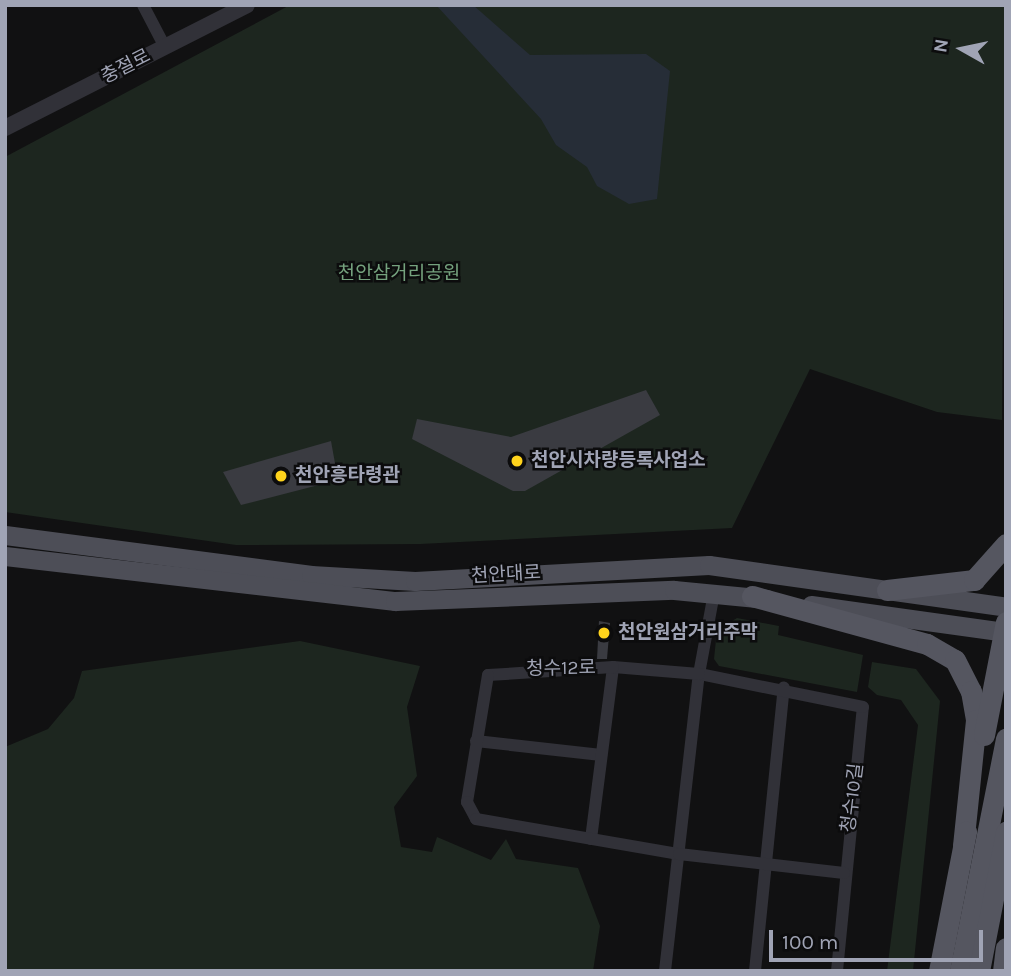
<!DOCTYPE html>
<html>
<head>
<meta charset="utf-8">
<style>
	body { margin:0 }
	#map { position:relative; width:1011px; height:976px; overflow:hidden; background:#111112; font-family:Karla,"Noto Sans KR",sans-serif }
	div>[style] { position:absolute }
	.green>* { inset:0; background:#1d261f }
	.water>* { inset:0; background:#262d37 }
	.building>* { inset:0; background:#3a3b41 }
	.minor>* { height:12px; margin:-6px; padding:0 6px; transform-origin:6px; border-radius:6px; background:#313138 }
	.tertiary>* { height:16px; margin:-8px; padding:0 8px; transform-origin:8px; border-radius:8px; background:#313138 }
	.primary>* { height:19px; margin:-9.5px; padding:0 9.5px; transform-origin:9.5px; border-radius:9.5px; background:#4d4e57 }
	.trunk>* { height:21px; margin:-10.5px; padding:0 10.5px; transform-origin:10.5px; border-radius:10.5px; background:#555660 }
	.dots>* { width:19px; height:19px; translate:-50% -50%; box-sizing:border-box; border:4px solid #0c0c0d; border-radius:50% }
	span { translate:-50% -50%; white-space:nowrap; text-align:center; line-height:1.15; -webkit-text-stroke:5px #0c0c0d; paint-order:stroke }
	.street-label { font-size:19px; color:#a0a4b5 }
	.park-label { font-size:19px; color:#75a27e }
	.poi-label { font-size:19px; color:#a0a4b5; font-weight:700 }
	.left { translate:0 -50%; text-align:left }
	.frame { position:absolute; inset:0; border:7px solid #a0a4b5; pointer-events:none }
	.north { position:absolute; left:927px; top:14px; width:70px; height:70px; -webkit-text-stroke:5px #0c0c0d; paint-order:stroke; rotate:279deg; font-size:19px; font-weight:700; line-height:28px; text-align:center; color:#a0a4b5 }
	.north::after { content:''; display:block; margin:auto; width:24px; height:32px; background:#a0a4b5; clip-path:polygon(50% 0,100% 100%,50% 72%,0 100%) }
	.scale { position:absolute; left:769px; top:930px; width:214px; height:32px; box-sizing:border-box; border:4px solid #a0a4b5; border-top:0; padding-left:9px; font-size:21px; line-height:24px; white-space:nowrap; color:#a0a4b5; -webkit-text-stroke:5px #0c0c0d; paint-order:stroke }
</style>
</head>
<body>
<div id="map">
	<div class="green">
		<i style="clip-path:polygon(290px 5px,1006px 5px,1002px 420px,937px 412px,810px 369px,732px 528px,420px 544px,236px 545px,5px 512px,5px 157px)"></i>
		<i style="clip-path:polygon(737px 618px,779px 626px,778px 635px,863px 655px,857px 692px,719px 666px,714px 659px,717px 630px)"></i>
		<i style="clip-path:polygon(300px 641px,420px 666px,407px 707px,417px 776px,394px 807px,401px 847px,432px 852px,437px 837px,491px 860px,506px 839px,516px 859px,578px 868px,600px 926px,593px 971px,5px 971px,5px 747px,48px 729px,74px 698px,82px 671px)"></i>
		<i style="clip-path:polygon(872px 662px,916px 669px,940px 701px,913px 971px,887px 971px,918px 725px,901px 700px,877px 695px,868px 687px)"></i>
	</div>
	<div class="water">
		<i style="clip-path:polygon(436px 5px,473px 5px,530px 55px,646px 54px,670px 71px,657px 199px,629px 204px,597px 186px,587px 167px,556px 145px,541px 119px)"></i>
	</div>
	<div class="building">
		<i style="clip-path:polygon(646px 390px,660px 415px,525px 491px,513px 491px,412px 439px,417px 419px,511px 437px)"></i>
		<i style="clip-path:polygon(331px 441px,338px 480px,241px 505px,223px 472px)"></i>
		<i style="clip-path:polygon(599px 621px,610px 623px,607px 659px,597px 659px)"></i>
	</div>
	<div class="minor">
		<i style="left:143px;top:5px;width:47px;rotate:62.4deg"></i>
		<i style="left:476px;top:741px;width:126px;rotate:6.4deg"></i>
		<i style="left:591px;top:839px;width:173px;rotate:-82.7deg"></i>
		<i style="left:665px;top:971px;width:299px;rotate:-83.5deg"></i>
		<i style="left:699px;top:674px;width:82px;rotate:-79.5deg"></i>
		<i style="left:755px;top:971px;width:285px;rotate:-84.2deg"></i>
		<i style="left:837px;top:971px;width:265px;rotate:-84.4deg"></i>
		<i style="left:863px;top:707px;width:167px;rotate:-168.6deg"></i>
		<i style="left:699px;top:674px;width:86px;rotate:-175.3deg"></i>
		<i style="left:613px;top:667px;width:125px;rotate:176.3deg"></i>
		<i style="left:488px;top:675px;width:129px;rotate:99.4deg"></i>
		<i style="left:467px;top:802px;width:19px;rotate:62deg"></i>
		<i style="left:476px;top:819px;width:206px;rotate:9.8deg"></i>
		<i style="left:679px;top:854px;width:166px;rotate:6.6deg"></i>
	</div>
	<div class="tertiary">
		<i style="left:5px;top:128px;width:271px;rotate:-26.9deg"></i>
	</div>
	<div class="primary">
		<i style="left:5px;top:535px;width:309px;rotate:7.4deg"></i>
		<i style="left:311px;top:575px;width:104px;rotate:3.3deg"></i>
		<i style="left:415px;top:581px;width:294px;rotate:-3.1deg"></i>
		<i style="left:709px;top:565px;width:300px;rotate:8deg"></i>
		<i style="left:5px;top:556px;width:393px;rotate:6.6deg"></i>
		<i style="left:395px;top:601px;width:279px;rotate:-2.3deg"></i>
		<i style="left:674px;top:590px;width:93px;rotate:5.5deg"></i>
		<i style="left:811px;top:605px;width:197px;rotate:7.9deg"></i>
	</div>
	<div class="trunk">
		<i style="left:887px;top:590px;width:88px;rotate:-6.6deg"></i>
		<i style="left:974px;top:580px;width:48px;rotate:-48.4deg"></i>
		<i style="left:752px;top:596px;width:181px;rotate:15.3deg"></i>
		<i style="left:927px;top:644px;width:32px;rotate:30deg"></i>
		<i style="left:955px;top:660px;width:35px;rotate:63deg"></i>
		<i style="left:971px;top:691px;width:29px;rotate:80deg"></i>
		<i style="left:976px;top:720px;width:126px;rotate:95.9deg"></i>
		<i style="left:984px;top:735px;width:115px;rotate:-79deg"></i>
		<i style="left:939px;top:971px;width:142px;rotate:-79deg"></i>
		<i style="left:960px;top:971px;width:237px;rotate:-78.8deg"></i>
		<i style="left:979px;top:971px;width:142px;rotate:-79deg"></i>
		<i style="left:1003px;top:971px;width:23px;rotate:-83deg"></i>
	</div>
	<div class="dots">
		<i style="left:517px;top:461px;background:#ffd31c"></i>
		<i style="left:281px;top:476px;background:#ffd31c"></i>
		<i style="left:604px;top:633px;background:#ffd31c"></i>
	</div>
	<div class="street-label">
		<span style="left:126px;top:67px;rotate:-27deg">충절로</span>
		<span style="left:506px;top:575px;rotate:-3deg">천안대로</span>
		<span style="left:561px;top:669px;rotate:-1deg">청수12로</span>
		<span style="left:853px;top:798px;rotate:-83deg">청수10길</span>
	</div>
	<div class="park-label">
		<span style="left:399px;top:274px">천안삼거리공원</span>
	</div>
	<div class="poi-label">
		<span class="left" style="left:531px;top:461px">천안시차량등록사업소</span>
		<span class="left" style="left:295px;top:476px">천안흥타령관</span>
		<span class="left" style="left:618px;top:633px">천안원삼거리주막</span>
	</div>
	<div class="frame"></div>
	<div class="north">N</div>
	<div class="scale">100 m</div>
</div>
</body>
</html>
